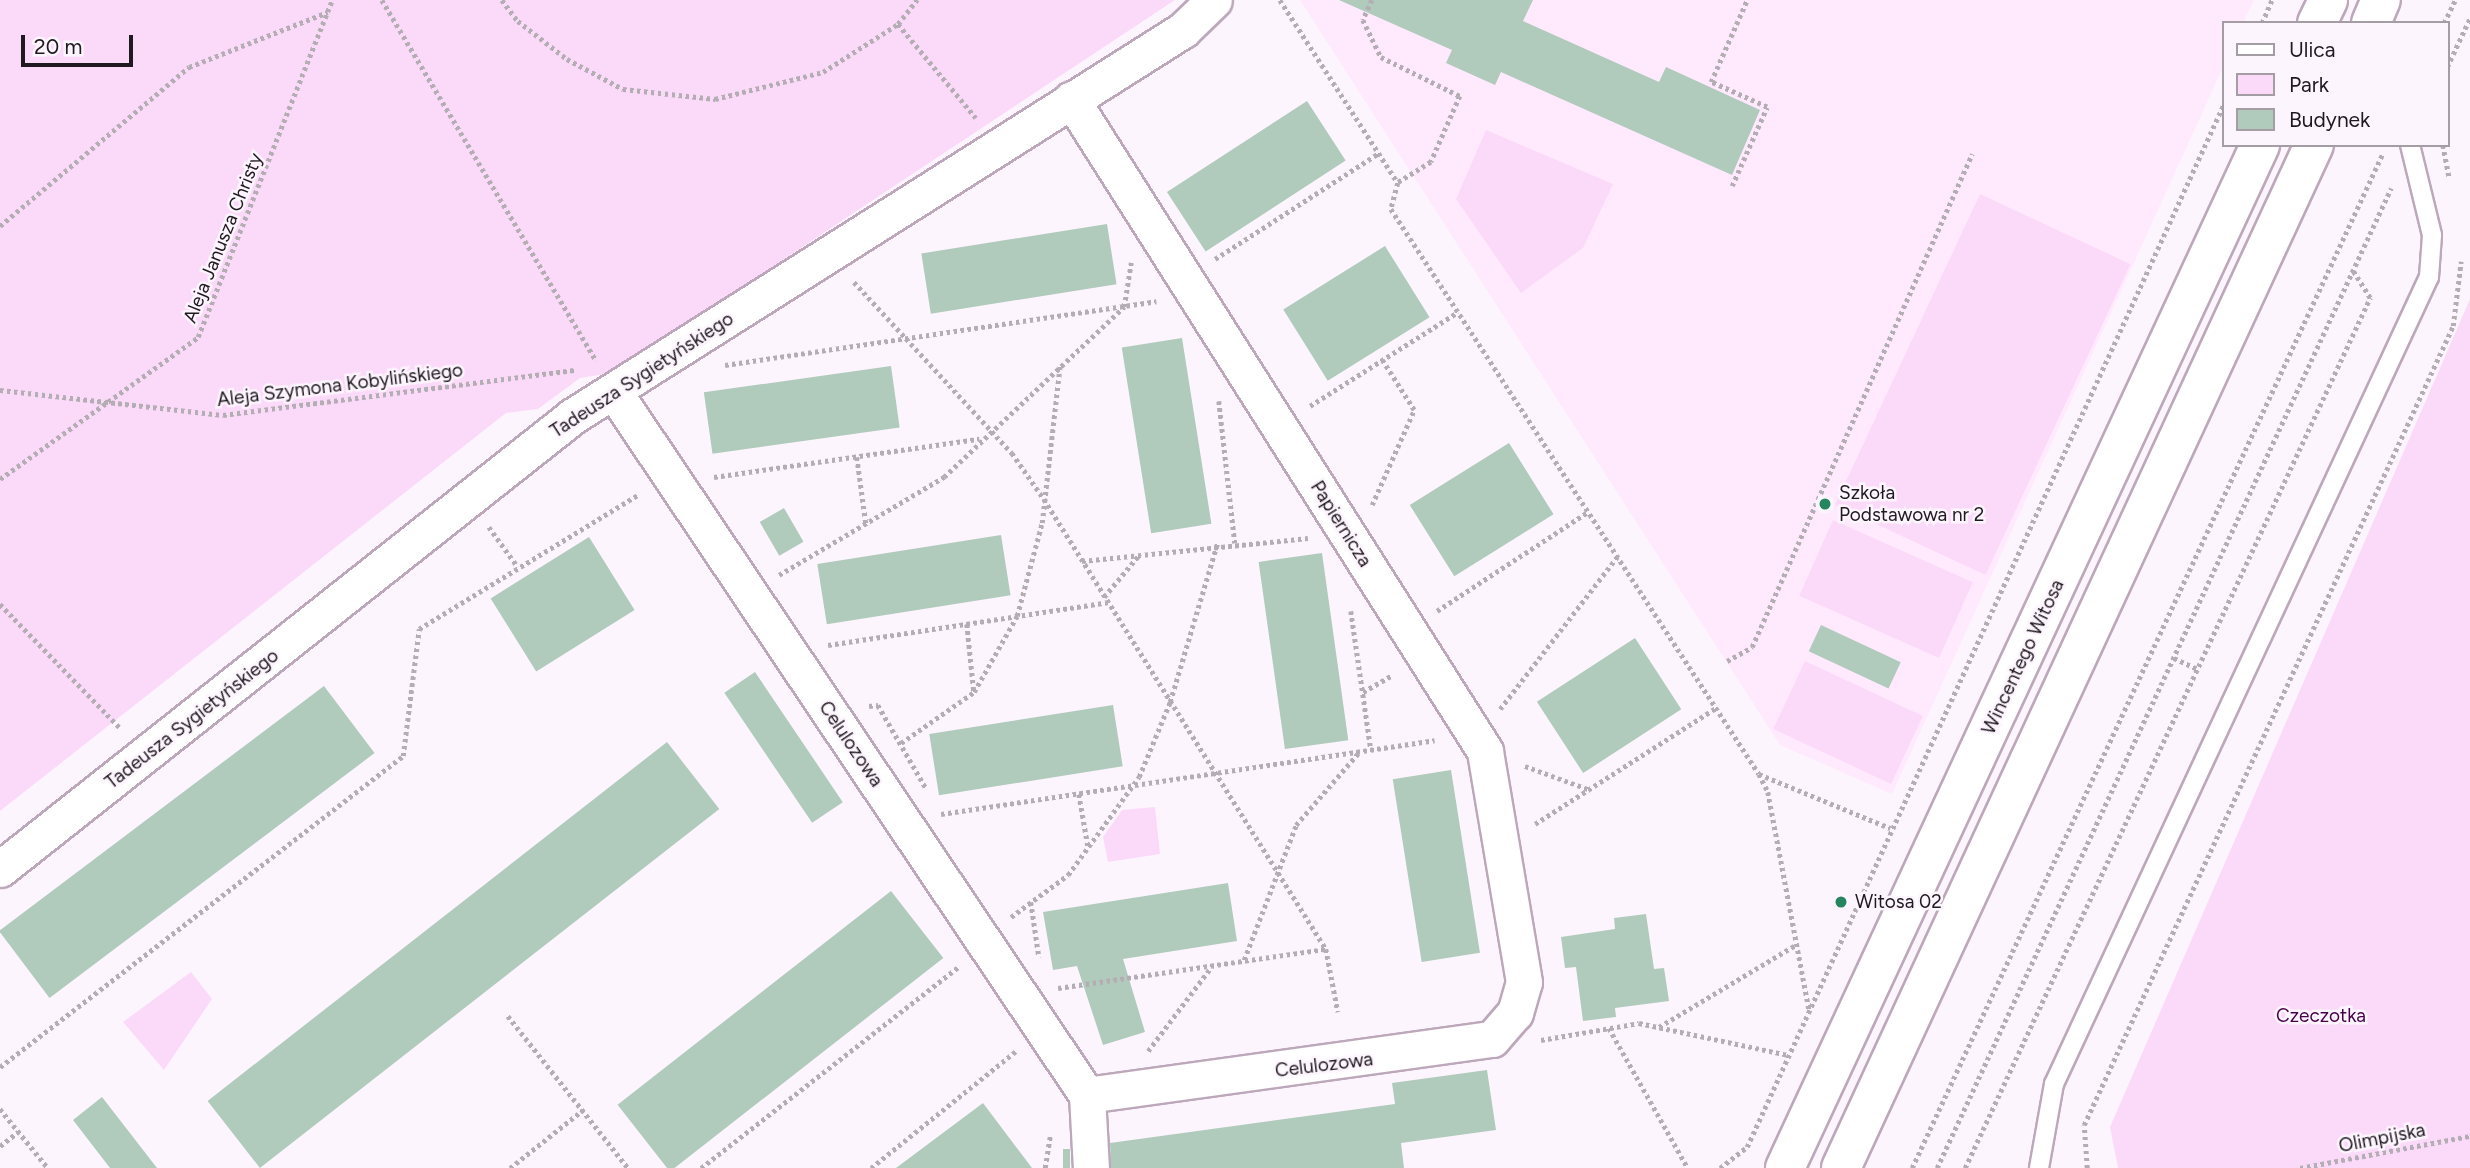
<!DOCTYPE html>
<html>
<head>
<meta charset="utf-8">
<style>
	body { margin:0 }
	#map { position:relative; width:2470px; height:1168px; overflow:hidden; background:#fdf5fd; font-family:Figtree,sans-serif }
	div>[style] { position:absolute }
	.built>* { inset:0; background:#ffe9fd }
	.green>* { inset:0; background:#fbdaf9; transform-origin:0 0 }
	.building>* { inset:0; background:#b0cabc; transform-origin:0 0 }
	.path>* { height:4.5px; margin-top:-2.25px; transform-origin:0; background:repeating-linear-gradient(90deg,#b4adb4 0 3.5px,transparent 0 7px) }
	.roads { filter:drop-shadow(2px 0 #bca8ba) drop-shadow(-2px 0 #bca8ba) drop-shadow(0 2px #bca8ba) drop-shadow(0 -2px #bca8ba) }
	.lane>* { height:18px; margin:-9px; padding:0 9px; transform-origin:9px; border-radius:9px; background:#fff }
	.street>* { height:35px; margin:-17.5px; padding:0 17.5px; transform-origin:17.5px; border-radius:17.5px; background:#fff }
	.secondary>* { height:38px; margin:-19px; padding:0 19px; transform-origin:19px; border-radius:19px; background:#fff }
	.dots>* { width:19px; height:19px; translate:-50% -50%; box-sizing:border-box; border:4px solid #fdf5fd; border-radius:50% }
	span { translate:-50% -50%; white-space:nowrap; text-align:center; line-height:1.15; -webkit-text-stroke:5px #fdf5fd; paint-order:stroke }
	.street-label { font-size:19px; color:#20191f }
	.poi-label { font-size:19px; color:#20191f }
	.left { translate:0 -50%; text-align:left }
	.park-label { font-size:19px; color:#49004a }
	.legend { position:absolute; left:2222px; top:21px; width:228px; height:126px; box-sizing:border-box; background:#fdf5fd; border:2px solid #a59da4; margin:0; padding:9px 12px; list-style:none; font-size:21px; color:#20191f }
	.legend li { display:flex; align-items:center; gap:14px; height:35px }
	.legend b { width:35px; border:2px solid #a59da4 }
	.scale { position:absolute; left:21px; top:35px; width:112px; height:32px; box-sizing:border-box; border:4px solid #20191f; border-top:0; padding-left:9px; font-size:21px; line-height:24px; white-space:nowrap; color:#20191f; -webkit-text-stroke:5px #fdf5fd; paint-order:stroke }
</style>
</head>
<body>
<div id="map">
	<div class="built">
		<i style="clip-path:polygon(1300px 0,2254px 0,2243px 23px,2223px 23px,2223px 67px,1892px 794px,1780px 745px)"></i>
	</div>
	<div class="green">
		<i style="clip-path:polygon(0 0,1175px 0,612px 373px,580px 378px,538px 409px,506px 413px,0 811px)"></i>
		<i style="clip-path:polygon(1486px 130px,1613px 184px,1583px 248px,1521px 293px,1456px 199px)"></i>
		<i style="left:1980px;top:194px;width:166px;height:343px;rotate:25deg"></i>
		<i style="clip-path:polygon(2470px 299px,2470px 1168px,2118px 1168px,2110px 1127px)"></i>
		<i style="left:1833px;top:520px;width:153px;height:83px;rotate:24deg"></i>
		<i style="left:1805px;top:661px;width:130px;height:75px;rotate:25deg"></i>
		<i style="clip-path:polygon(1155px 807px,1160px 854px,1108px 862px,1103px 837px,1122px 810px)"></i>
		<i style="clip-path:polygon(191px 972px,212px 999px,164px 1070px,123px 1022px)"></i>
	</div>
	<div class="building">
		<i style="clip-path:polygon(1339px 0,1533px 0,1523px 21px,1659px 82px,1666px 67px,1760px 110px,1732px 175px,1501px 72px,1495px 85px,1446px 63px,1452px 50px)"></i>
		<i style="left:1307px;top:101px;width:71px;height:167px;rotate:57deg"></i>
		<i style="left:1107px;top:224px;width:61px;height:188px;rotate:81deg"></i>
		<i style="left:1385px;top:246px;width:84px;height:120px;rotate:58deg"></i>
		<i style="left:1182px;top:338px;width:188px;height:61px;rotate:81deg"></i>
		<i style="left:891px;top:366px;width:62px;height:189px;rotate:82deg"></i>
		<i style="left:1509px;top:443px;width:84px;height:117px;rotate:58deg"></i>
		<i style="left:784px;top:508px;width:39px;height:28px;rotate:60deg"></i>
		<i style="left:1001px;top:535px;width:61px;height:186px;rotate:81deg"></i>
		<i style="left:589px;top:537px;width:86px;height:116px;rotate:58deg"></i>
		<i style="left:1322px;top:553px;width:189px;height:64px;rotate:82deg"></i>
		<i style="left:1821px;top:625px;width:88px;height:29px;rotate:25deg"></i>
		<i style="left:1635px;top:638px;width:85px;height:117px;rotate:57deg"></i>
		<i style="left:755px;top:672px;width:157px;height:37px;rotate:56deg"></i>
		<i style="left:324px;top:686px;width:84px;height:407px;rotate:53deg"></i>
		<i style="left:1113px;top:705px;width:62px;height:186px;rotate:81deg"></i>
		<i style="left:667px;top:742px;width:85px;height:583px;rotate:52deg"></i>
		<i style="left:1451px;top:770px;width:185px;height:59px;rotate:81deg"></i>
		<i style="clip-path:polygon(1228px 883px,1237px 941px,1123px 959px,1145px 1032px,1103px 1045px,1077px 966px,1053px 970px,1043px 912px)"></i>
		<i style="left:891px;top:891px;width:85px;height:347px;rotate:52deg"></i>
		<i style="clip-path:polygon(1646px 914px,1654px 969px,1664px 968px,1669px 1001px,1615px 1008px,1616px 1017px,1583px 1021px,1576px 967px,1565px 968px,1561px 937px,1615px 929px,1614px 918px)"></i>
		<i style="clip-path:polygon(1487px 1070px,1496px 1130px,1401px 1143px,1404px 1168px,1111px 1168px,1110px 1143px,1395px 1104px,1392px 1083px)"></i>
		<i style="clip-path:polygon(102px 1097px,157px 1168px,110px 1168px,73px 1120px)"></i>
		<i style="clip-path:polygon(983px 1103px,1032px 1168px,896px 1168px)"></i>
		<i style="left:1063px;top:1149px;width:7px;height:19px"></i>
	</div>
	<div class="path">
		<i style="left:382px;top:0;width:420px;rotate:59.3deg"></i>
		<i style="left:502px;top:0;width:26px;rotate:53deg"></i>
		<i style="left:518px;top:21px;width:62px;rotate:37.8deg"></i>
		<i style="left:567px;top:59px;width:64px;rotate:28.2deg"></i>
		<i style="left:623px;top:89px;width:93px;rotate:6.2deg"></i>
		<i style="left:715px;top:99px;width:111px;rotate:-14deg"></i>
		<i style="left:823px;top:72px;width:89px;rotate:-32.6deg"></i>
		<i style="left:898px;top:24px;width:31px;rotate:-52deg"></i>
		<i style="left:1280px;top:0;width:218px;rotate:57.2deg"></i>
		<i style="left:1398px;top:183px;width:27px;rotate:105deg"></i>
		<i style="left:1391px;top:209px;width:674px;rotate:56.92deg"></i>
		<i style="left:1759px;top:774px;width:20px;rotate:63deg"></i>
		<i style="left:1768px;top:792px;width:222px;rotate:79.3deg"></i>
		<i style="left:1372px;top:0;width:22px;rotate:114deg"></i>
		<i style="left:1363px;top:20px;width:41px;rotate:64.1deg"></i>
		<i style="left:1381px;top:57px;width:88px;rotate:26.3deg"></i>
		<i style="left:1460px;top:96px;width:72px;rotate:113.7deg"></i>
		<i style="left:1431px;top:162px;width:39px;rotate:148deg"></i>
		<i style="left:2262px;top:23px;width:25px;rotate:-67deg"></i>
		<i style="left:2444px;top:23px;width:25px;rotate:-64deg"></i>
		<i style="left:898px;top:24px;width:122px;rotate:50.3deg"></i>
		<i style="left:2447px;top:67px;width:54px;rotate:-64.9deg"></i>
		<i style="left:2443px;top:145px;width:33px;rotate:79deg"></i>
		<i style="left:1732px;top:186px;width:86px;rotate:-66.1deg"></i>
		<i style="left:1767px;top:107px;width:61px;rotate:-155.9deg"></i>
		<i style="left:1711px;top:82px;width:90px;rotate:-66.3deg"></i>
		<i style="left:0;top:226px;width:247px;rotate:-40.1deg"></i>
		<i style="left:189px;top:67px;width:149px;rotate:-21.6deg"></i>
		<i style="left:1215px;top:259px;width:195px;rotate:-32.9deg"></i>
		<i style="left:854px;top:282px;width:233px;rotate:47.3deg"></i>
		<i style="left:1012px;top:453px;width:56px;rotate:55.2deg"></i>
		<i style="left:1044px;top:499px;width:531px;rotate:57.93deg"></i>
		<i style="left:1326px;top:949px;width:64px;rotate:79.2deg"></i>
		<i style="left:725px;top:365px;width:436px;rotate:-8.4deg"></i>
		<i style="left:0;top:390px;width:224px;rotate:6.4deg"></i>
		<i style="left:223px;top:415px;width:356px;rotate:-7.3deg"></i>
		<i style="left:1219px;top:401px;width:143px;rotate:83.6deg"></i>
		<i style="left:1310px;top:406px;width:175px;rotate:-32.4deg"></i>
		<i style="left:857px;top:457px;width:68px;rotate:82.3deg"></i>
		<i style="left:714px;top:477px;width:268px;rotate:-8.2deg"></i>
		<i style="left:0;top:479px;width:244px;rotate:-35.6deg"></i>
		<i style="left:198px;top:337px;width:363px;rotate:-68.3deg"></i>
		<i style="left:1372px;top:505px;width:104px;rotate:-66.1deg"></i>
		<i style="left:1414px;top:410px;width:59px;rotate:-122.6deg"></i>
		<i style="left:489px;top:527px;width:49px;rotate:54.1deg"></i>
		<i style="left:1082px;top:561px;width:227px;rotate:-5.8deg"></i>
		<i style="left:779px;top:575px;width:192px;rotate:-30.7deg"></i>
		<i style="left:944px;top:477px;width:248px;rotate:-43.4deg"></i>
		<i style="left:1124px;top:307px;width:45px;rotate:-81deg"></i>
		<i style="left:1104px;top:597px;width:56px;rotate:-50.1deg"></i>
		<i style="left:0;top:604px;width:174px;rotate:45.9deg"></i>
		<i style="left:1351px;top:611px;width:139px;rotate:81.8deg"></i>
		<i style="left:1437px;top:611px;width:181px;rotate:-33.3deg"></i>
		<i style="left:967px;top:624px;width:68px;rotate:84.1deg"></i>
		<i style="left:828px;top:645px;width:283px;rotate:-8.7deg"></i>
		<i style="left:2174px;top:658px;width:26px;rotate:25deg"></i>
		<i style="left:1727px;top:661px;width:29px;rotate:-29deg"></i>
		<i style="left:1752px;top:647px;width:540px;rotate:-65.95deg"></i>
		<i style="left:1363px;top:692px;width:34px;rotate:-30deg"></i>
		<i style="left:869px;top:706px;width:9px;rotate:-6deg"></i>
		<i style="left:878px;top:705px;width:96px;rotate:60deg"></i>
		<i style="left:1500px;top:709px;width:192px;rotate:-52.4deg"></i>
		<i style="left:901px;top:743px;width:89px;rotate:-34.9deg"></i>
		<i style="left:974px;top:692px;width:87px;rotate:-60.5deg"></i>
		<i style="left:1017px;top:616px;width:96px;rotate:-75deg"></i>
		<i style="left:1042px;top:523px;width:159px;rotate:-83.5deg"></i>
		<i style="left:1525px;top:766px;width:67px;rotate:20.1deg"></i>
		<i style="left:1759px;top:774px;width:142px;rotate:22.4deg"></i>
		<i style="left:1079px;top:794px;width:53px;rotate:80.2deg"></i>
		<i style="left:941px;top:814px;width:499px;rotate:-8.5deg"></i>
		<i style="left:1535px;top:824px;width:215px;rotate:-32.7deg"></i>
		<i style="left:1031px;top:902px;width:56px;rotate:81.7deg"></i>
		<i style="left:1011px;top:917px;width:71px;rotate:-36.4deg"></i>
		<i style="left:1068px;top:875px;width:121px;rotate:-54.1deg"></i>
		<i style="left:1139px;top:777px;width:81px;rotate:-67.5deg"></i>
		<i style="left:1170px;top:702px;width:165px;rotate:-73.4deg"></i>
		<i style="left:1244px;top:960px;width:145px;rotate:-68.9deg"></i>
		<i style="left:1296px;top:825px;width:98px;rotate:-49.1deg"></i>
		<i style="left:1058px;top:988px;width:271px;rotate:-8.3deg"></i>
		<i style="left:508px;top:1016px;width:194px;rotate:51.7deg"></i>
		<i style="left:1659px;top:1027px;width:161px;rotate:-31deg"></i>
		<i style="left:1609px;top:1028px;width:161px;rotate:60.6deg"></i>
		<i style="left:1541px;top:1040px;width:99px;rotate:-9.8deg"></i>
		<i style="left:1639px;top:1023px;width:152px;rotate:12.1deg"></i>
		<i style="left:1148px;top:1051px;width:106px;rotate:-53deg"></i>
		<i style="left:0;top:1067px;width:509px;rotate:-37.66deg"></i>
		<i style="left:403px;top:756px;width:128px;rotate:-82.8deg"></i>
		<i style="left:419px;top:629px;width:258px;rotate:-31.5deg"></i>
		<i style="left:0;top:1109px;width:76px;rotate:50.9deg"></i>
		<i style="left:0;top:1146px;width:23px;rotate:-38deg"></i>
		<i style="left:510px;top:1168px;width:93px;rotate:-38.5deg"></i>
		<i style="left:701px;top:1168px;width:326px;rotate:-38deg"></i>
		<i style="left:871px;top:1168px;width:186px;rotate:-38.9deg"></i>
		<i style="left:1045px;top:1168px;width:33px;rotate:-81deg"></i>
		<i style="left:1720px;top:1168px;width:34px;rotate:-38deg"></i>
		<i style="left:1747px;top:1147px;width:1145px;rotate:-65.43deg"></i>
		<i style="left:1912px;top:1168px;width:1119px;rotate:-65.11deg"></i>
		<i style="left:1937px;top:1168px;width:1080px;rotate:-65.14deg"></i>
		<i style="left:1965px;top:1168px;width:960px;rotate:-65.04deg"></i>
		<i style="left:2370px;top:298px;width:31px;rotate:-122deg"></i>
		<i style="left:2087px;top:1168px;width:43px;rotate:-94deg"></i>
		<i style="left:2084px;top:1125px;width:880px;rotate:-65.21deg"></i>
		<i style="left:2453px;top:326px;width:65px;rotate:-83deg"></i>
		<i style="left:2300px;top:1168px;width:173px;rotate:-10.7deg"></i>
	</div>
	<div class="roads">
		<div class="lane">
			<i style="left:2039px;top:1168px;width:85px;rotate:-79.9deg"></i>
			<i style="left:2054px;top:1084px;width:890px;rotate:-65.08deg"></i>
			<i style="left:2429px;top:277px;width:42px;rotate:-85.9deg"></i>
			<i style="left:2432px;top:235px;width:93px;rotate:-103.7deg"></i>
		</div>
		<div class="street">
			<i style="left:614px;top:392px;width:847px;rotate:56.07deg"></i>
			<i style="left:1087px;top:1095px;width:409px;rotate:-7.9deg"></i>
			<i style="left:1492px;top:1039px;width:35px;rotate:-49deg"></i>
			<i style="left:1515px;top:1013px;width:32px;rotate:-74deg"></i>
			<i style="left:1524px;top:982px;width:234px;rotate:-99.6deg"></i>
			<i style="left:1485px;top:751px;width:772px;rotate:-122.41deg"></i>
			<i style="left:0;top:869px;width:730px;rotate:-38.33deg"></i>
			<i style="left:573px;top:416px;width:722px;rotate:-32.33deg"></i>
			<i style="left:1183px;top:30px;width:43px;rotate:-44.1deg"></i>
			<i style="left:1087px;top:1095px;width:73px;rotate:86.9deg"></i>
		</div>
		<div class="secondary">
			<i style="left:2317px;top:23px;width:25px;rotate:-64deg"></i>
			<i style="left:2371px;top:23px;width:25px;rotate:-67deg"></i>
			<i style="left:1785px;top:1168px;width:1128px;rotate:-65.09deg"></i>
			<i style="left:1841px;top:1168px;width:1127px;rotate:-65.19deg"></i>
		</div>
	</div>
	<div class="dots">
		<i style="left:1825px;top:504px;background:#25855e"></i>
		<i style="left:1841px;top:902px;background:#25855e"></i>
	</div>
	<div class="street-label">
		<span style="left:223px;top:238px;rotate:-68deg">Aleja Janusza Christy</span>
		<span style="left:642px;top:375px;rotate:-33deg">Tadeusza Sygietyńskiego</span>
		<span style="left:340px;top:385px;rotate:-7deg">Aleja Szymona Kobylińskiego</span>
		<span style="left:1341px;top:524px;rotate:58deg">Papiernicza</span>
		<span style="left:2023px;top:657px;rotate:-65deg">Wincentego Witosa</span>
		<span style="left:192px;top:719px;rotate:-38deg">Tadeusza Sygietyńskiego</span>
		<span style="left:851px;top:744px;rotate:56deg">Celulozowa</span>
		<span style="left:1324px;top:1065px;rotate:-7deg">Celulozowa</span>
		<span style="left:2382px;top:1138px;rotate:-11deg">Olimpijska</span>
	</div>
	<div class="poi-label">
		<span class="left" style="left:1839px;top:504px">Szkoła<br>Podstawowa nr 2</span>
		<span class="left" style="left:1855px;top:902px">Witosa 02</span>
	</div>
	<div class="park-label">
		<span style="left:2321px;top:1016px">Czeczotka</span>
	</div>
	<ul class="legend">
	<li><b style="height:9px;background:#fff"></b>Ulica</li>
	<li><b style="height:19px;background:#fbdaf9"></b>Park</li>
	<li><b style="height:19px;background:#b0cabc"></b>Budynek</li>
	</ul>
	<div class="scale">20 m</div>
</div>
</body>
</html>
